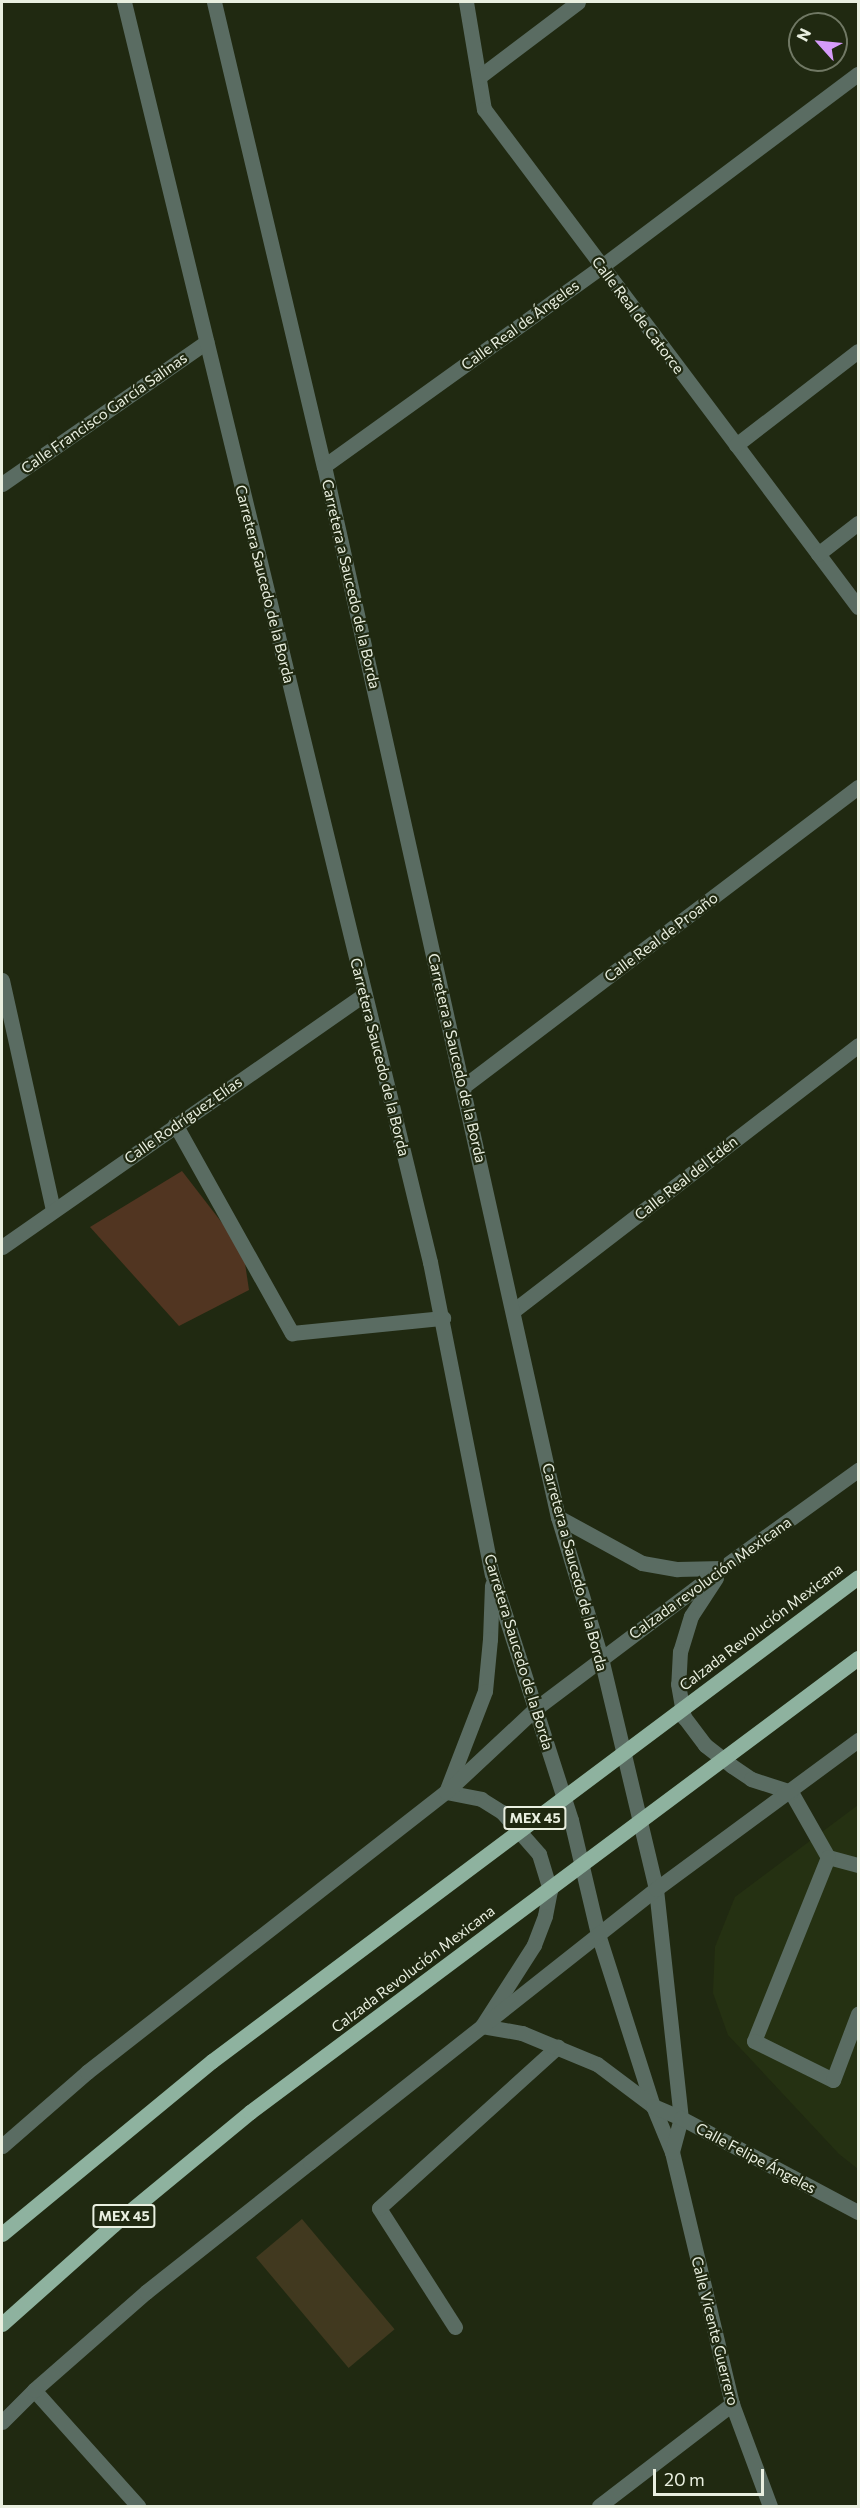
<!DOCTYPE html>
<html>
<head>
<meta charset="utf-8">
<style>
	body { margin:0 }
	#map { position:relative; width:860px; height:2508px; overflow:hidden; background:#202911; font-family:Commissioner,sans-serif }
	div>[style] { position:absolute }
	.built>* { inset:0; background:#253112 }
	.green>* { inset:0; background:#513521 }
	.building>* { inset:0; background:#41391f; transform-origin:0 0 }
	.service>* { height:15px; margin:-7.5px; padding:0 7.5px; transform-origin:7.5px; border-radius:7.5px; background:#5a6c62 }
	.minor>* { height:15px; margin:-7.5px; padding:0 7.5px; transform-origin:7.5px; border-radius:7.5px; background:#5a6c62 }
	.tertiary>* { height:15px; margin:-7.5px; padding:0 7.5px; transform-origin:7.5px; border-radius:7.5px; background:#5a6c62 }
	.primary>* { height:15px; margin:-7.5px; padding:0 7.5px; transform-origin:7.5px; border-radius:7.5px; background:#8eb29f }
	.primary-bridge>* { height:15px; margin:-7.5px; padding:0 7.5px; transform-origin:7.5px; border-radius:7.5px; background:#8eb29f }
	span { translate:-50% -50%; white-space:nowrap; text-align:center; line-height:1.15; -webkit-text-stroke:4.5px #202911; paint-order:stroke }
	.shield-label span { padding:2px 4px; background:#202911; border:2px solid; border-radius:4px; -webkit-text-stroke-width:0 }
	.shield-label { font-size:14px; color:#e9efe0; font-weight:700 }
	.street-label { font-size:15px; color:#e9efe0 }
	.frame { position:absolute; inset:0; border:3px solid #e9efe0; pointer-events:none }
	.north { position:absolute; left:788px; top:12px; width:60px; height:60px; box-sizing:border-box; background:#202911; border:2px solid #707864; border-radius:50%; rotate:297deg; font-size:16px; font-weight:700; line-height:24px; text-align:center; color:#e9efe0 }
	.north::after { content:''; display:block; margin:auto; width:21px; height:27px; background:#d69bfa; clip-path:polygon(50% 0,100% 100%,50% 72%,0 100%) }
	.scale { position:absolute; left:653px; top:2469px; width:111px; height:27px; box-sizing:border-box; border:3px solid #e9efe0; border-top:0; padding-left:8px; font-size:18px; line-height:21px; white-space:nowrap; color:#e9efe0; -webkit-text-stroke:4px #202911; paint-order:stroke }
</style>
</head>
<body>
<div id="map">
	<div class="built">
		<i style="clip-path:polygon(858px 1805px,858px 2169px,839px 2154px,728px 2035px,713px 1993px,715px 1947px,735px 1897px)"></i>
	</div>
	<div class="green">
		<i style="clip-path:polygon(182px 1171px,243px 1250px,249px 1290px,179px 1326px,90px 1227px)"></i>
	</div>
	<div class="building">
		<i style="left:302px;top:2219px;width:144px;height:60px;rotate:50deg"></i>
	</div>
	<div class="service">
		<i style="left:175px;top:1124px;width:240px;rotate:60.8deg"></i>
		<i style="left:292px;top:1333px;width:152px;rotate:-5.7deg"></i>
		<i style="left:791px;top:1792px;width:75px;rotate:60.4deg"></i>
		<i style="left:828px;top:1857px;width:31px;rotate:15deg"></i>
		<i style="left:828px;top:1857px;width:198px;rotate:111.9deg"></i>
		<i style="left:754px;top:2041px;width:88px;rotate:26.3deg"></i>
		<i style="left:833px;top:2080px;width:71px;rotate:-69.3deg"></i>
		<i style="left:455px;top:2327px;width:141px;rotate:-122.6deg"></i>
		<i style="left:379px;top:2208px;width:241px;rotate:-42.1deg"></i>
	</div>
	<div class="minor">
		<i style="left:466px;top:2px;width:109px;rotate:80.5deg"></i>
		<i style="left:484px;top:109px;width:623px;rotate:53.09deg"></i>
		<i style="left:479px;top:77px;width:124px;rotate:-37.1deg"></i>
		<i style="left:736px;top:445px;width:154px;rotate:-37.6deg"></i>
		<i style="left:324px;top:466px;width:342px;rotate:-35.7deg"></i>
		<i style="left:602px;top:266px;width:320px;rotate:-36.9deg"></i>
		<i style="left:2px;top:484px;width:249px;rotate:-34.8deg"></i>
		<i style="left:818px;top:554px;width:51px;rotate:-37.8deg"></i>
		<i style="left:2px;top:980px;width:236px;rotate:77.5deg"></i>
		<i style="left:464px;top:1086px;width:495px;rotate:-37.2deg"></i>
		<i style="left:2px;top:1247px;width:442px;rotate:-34.9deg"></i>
		<i style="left:513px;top:1311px;width:436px;rotate:-37.6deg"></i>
		<i style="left:34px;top:2390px;width:156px;rotate:48.1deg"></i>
		<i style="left:599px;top:2506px;width:168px;rotate:-37.5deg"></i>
	</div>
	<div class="tertiary">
		<i style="left:124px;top:2px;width:1297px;rotate:76.35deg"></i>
		<i style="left:430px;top:1262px;width:318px;rotate:78.8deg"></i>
		<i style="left:492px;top:1574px;width:258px;rotate:72.2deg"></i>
		<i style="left:571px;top:1820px;width:117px;rotate:76.7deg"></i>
		<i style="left:598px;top:1934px;width:181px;rotate:72.3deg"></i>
		<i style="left:653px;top:2106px;width:50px;rotate:67.6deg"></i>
		<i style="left:672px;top:2152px;width:259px;rotate:76.6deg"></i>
		<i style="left:732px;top:2404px;width:109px;rotate:69.6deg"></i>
		<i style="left:214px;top:2px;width:477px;rotate:76.7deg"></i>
		<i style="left:324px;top:466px;width:1077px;rotate:77.45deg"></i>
		<i style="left:558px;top:1517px;width:147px;rotate:73deg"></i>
		<i style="left:601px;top:1658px;width:237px;rotate:76.6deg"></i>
		<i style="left:656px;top:1889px;width:230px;rotate:83.8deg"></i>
		<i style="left:681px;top:2118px;width:35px;rotate:105deg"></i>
		<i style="left:558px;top:1517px;width:96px;rotate:28.7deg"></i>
		<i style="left:642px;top:1563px;width:36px;rotate:10deg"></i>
		<i style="left:677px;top:1569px;width:45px;rotate:-1.3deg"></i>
		<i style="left:716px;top:1578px;width:45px;rotate:123.3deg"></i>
		<i style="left:691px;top:1616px;width:37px;rotate:107deg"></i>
		<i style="left:680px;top:1651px;width:33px;rotate:93deg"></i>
		<i style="left:678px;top:1684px;width:34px;rotate:80deg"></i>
		<i style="left:684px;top:1717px;width:35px;rotate:53deg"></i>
		<i style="left:705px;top:1745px;width:34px;rotate:38deg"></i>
		<i style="left:732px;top:1766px;width:23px;rotate:34deg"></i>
		<i style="left:751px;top:1779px;width:42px;rotate:18deg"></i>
		<i style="left:492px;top:1585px;width:54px;rotate:92.1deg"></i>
		<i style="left:490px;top:1639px;width:52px;rotate:95.5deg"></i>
		<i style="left:485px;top:1691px;width:108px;rotate:111.1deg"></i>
		<i style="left:446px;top:1792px;width:36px;rotate:11deg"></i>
		<i style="left:481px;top:1799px;width:25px;rotate:32deg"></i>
		<i style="left:502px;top:1812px;width:56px;rotate:48.6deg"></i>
		<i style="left:539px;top:1854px;width:38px;rotate:73deg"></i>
		<i style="left:550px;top:1890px;width:26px;rotate:101deg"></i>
		<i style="left:545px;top:1916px;width:31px;rotate:111deg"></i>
		<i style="left:534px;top:1945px;width:96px;rotate:122.7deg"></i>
		<i style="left:482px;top:2026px;width:41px;rotate:9.9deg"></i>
		<i style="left:522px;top:2033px;width:81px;rotate:22.5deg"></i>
		<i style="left:597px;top:2064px;width:70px;rotate:36.9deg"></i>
		<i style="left:653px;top:2106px;width:30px;rotate:23deg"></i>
		<i style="left:681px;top:2118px;width:200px;rotate:28deg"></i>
		<i style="left:2px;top:2146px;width:113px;rotate:-41deg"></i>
		<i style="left:87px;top:2072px;width:455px;rotate:-38deg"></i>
		<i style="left:446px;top:1792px;width:122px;rotate:-43deg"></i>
		<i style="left:535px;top:1709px;width:234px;rotate:-37deg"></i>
		<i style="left:722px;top:1568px;width:168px;rotate:-35.8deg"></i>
		<i style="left:2px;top:2422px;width:45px;rotate:-45deg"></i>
		<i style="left:34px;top:2390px;width:149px;rotate:-41.2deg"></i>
		<i style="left:146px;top:2292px;width:209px;rotate:-38.4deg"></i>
		<i style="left:310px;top:2162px;width:441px;rotate:-38.3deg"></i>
		<i style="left:656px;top:1889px;width:251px;rotate:-36.4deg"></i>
	</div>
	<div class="primary">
		<i style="left:2px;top:2234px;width:272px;rotate:-39.5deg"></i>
		<i style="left:2px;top:2324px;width:149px;rotate:-41.7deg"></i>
		<i style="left:113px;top:2225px;width:178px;rotate:-39.5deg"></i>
	</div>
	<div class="primary-bridge">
		<i style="left:212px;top:2061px;width:807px;rotate:-36.84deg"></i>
		<i style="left:250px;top:2112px;width:759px;rotate:-36.75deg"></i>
	</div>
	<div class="shield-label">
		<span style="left:535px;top:1818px">MEX 45</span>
		<span style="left:124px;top:2216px">MEX 45</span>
	</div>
	<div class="street-label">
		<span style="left:638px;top:315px;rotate:53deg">Calle Real de Catorce</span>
		<span style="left:520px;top:325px;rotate:-36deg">Calle Real de Ángeles</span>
		<span style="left:104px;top:413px;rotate:-35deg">Calle Francisco García Salinas</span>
		<span style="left:265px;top:584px;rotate:76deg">Carretera Saucedo de la Borda</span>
		<span style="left:351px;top:584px;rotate:77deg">Carretera a Saucedo de la Borda</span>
		<span style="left:661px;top:937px;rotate:-37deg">Calle Real de Proaño</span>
		<span style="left:380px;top:1057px;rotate:76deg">Carretera Saucedo de la Borda</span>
		<span style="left:457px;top:1058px;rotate:77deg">Carretera a Saucedo de la Borda</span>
		<span style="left:183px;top:1120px;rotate:-35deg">Calle Rodríguez Elías</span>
		<span style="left:686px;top:1178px;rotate:-38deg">Calle Real del Edén</span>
		<span style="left:575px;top:1567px;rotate:75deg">Carretera a Saucedo de la Borda</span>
		<span style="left:710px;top:1578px;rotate:-36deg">Calzada revolución Mexicana</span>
		<span style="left:761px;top:1627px;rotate:-37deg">Calzada Revolución Mexicana</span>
		<span style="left:519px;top:1652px;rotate:73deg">Carretera Saucedo de la Borda</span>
		<span style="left:413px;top:1969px;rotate:-37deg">Calzada Revolución Mexicana</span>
		<span style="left:756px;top:2158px;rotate:28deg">Calle Felipe Ángeles</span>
		<span style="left:715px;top:2331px;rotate:76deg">Calle Vicente Guerrero</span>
	</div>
	<div class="frame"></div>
	<div class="north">N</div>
	<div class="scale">20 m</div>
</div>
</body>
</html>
